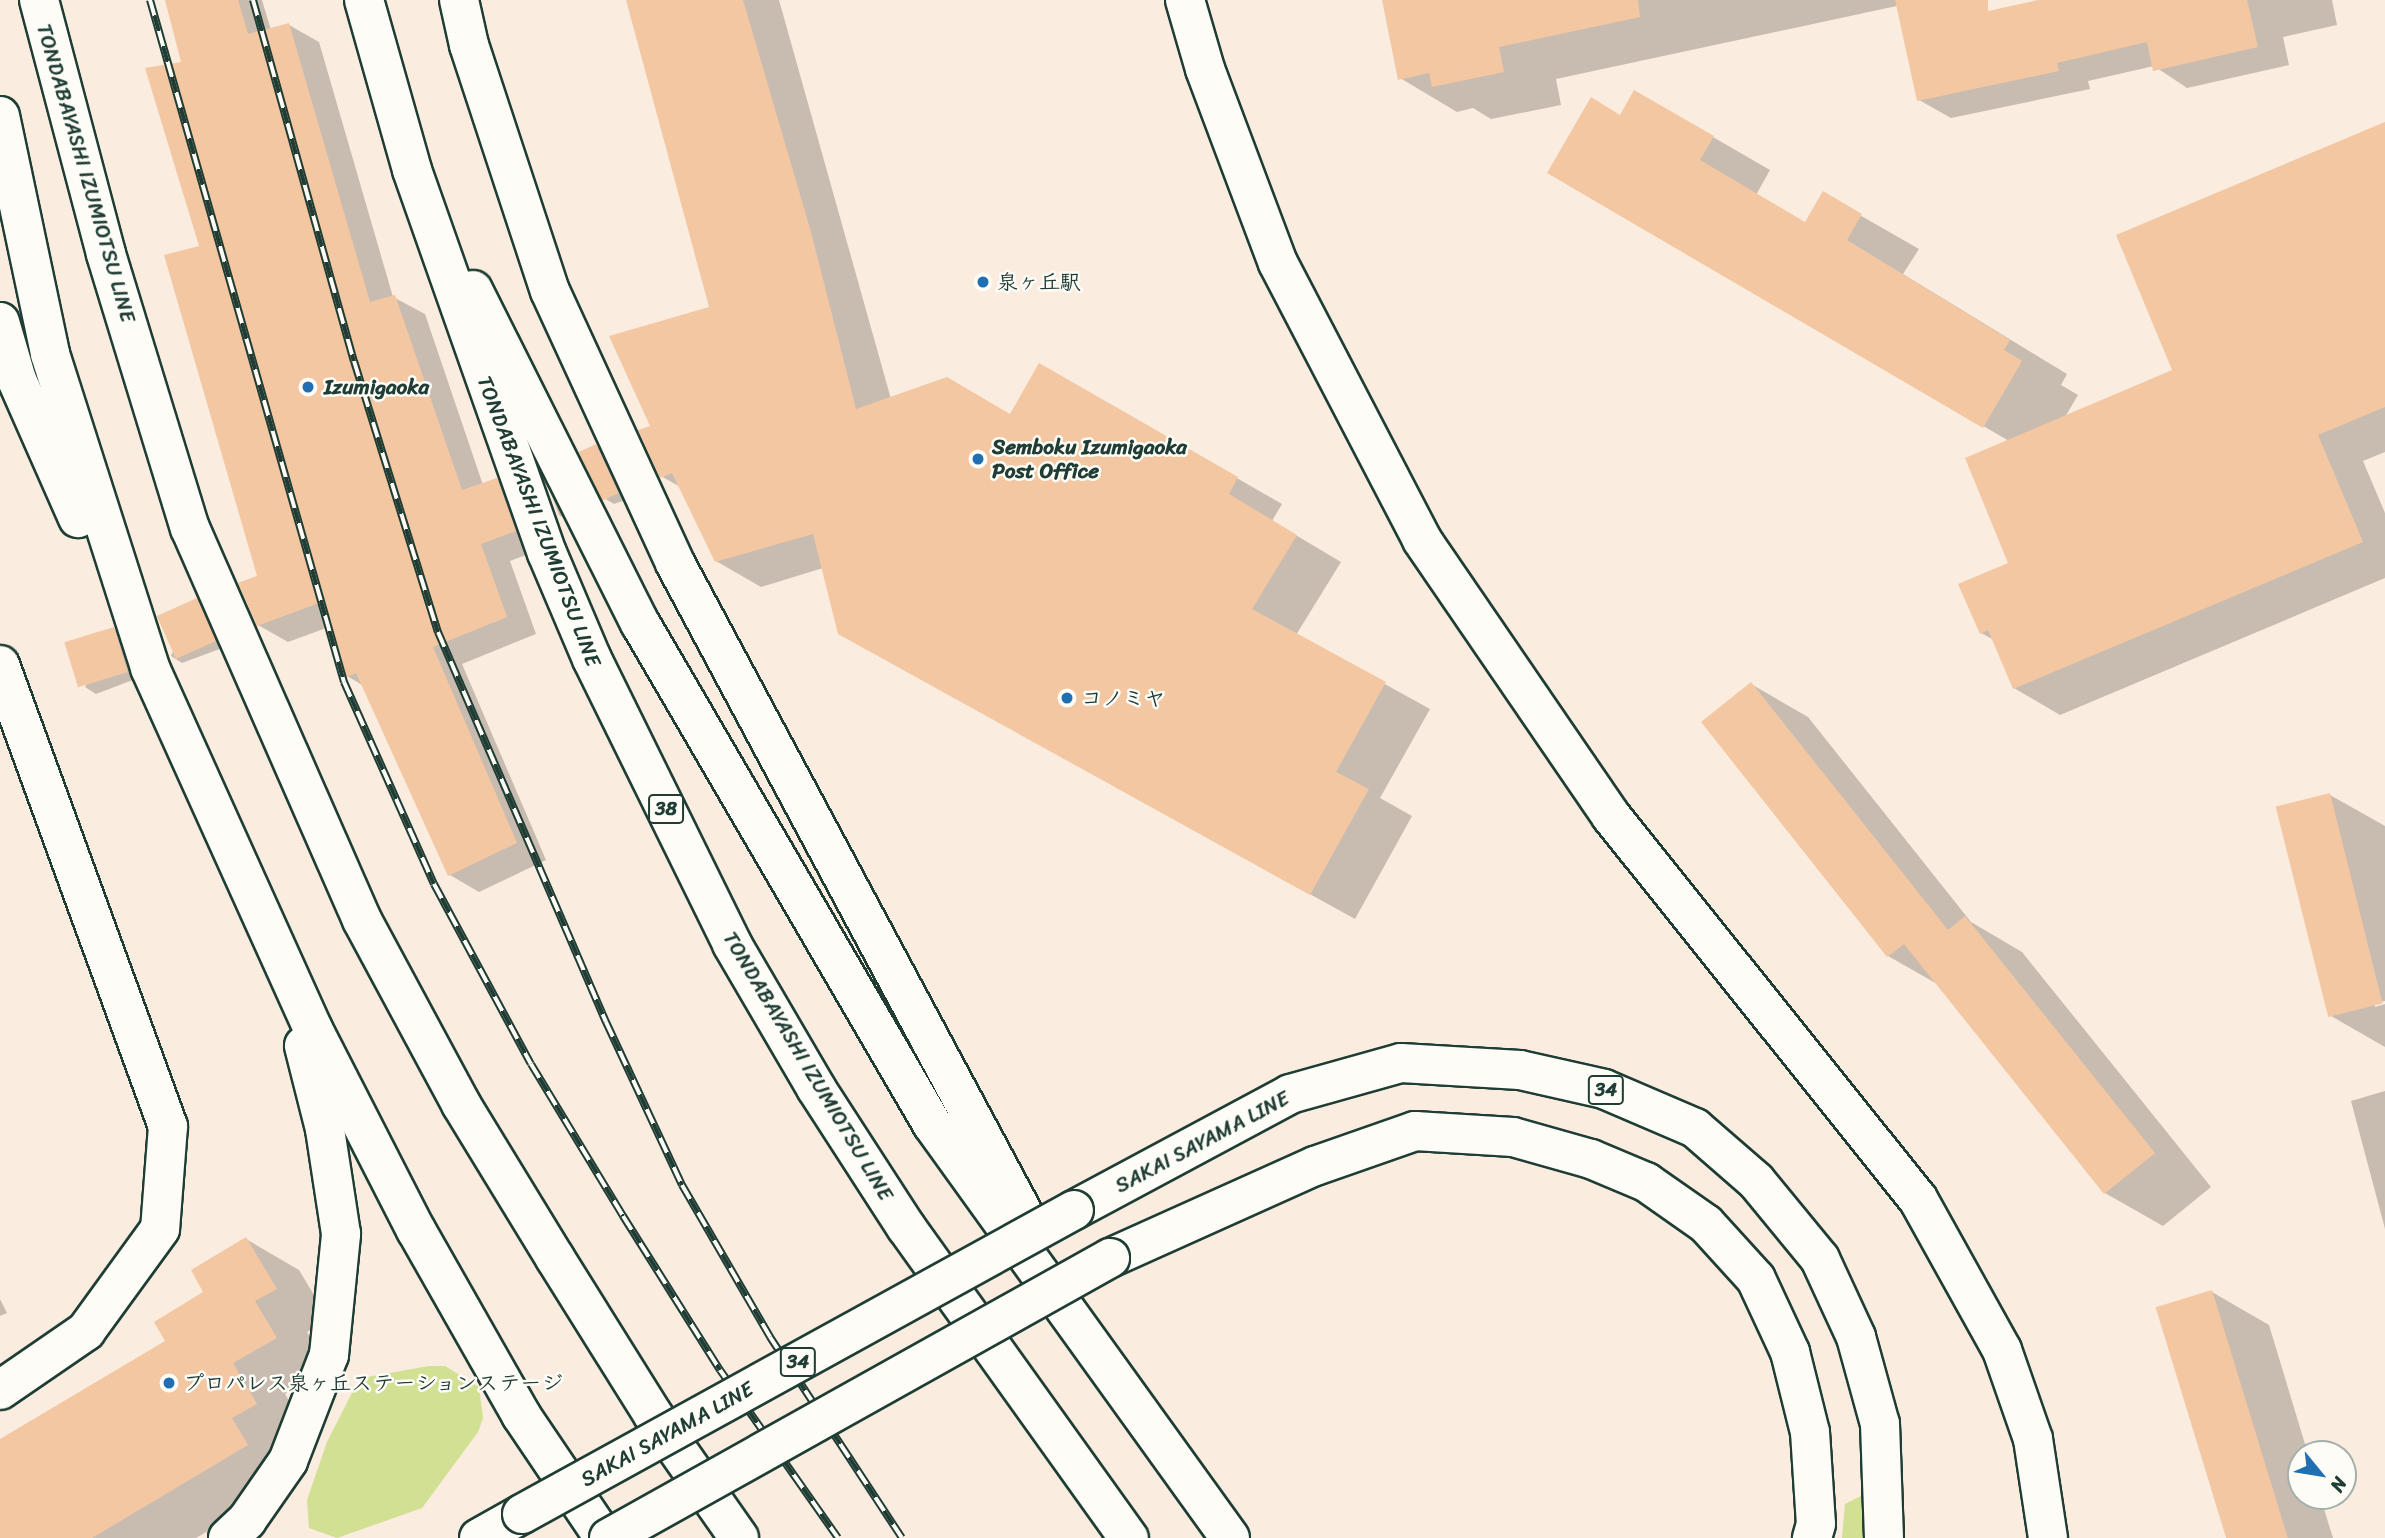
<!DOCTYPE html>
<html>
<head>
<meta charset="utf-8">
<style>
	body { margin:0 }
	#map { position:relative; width:2385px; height:1538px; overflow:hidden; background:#faecde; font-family:Sriracha,"Klee One",sans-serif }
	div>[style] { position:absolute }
	.green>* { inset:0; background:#d1e093 }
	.shadow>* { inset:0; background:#0003 }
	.building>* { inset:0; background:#f4c7a3; transform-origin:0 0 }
	.roads { filter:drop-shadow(2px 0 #1f3d34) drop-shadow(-2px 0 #1f3d34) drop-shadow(0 2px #1f3d34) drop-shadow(0 -2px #1f3d34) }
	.tertiary>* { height:38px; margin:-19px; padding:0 19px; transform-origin:19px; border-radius:19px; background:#fdfcf7 }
	.primary>* { height:38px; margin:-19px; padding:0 19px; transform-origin:19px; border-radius:19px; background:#fdfcf7 }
	.rail>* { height:8px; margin-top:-4px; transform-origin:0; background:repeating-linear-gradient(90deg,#fdfcf7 0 16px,#1f3d34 0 32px); box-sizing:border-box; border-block:2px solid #1f3d34 }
	.bridges { filter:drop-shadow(2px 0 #1f3d34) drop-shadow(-2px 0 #1f3d34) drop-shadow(0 2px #1f3d34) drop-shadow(0 -2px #1f3d34) }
	.primary-bridge>* { height:38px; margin:-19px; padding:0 19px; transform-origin:19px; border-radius:19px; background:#fdfcf7 }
	.dots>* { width:19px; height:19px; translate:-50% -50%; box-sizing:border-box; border:4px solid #fdfcf7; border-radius:50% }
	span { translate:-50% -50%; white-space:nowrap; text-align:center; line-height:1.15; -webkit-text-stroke:5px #fdfcf7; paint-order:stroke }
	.shield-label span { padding:2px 5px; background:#fdfcf7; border:2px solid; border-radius:5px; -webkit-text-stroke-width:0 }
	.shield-label { font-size:19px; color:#1f3d34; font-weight:700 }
	.street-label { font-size:21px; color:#1f3d34 }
	.poi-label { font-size:21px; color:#1f3d34; font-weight:700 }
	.left { translate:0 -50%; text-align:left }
	.north { position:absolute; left:2287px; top:1440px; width:70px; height:70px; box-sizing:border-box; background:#fdfcf7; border:2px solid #a4b0a9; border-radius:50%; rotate:120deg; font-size:19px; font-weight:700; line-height:28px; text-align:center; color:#1f3d34 }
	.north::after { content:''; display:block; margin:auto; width:24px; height:32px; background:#1f6fb2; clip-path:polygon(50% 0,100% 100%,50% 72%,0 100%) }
</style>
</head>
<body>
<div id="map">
	<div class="green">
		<i style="clip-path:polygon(429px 1366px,445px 1366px,479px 1387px,483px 1418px,478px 1432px,422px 1508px,337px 1538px,309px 1528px,307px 1500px,327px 1442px,355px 1387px,367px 1377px)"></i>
		<i style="clip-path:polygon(1863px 1495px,1864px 1538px,1842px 1538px,1845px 1504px)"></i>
	</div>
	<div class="shadow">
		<i style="clip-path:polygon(167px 0,262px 0,271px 30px,289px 25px,319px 42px,393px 297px,425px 314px,483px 485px,497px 480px,527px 497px,545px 548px,510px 561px,536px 634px,462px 664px,546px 860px,479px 892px,450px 875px,364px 686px,347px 676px,329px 627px,288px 642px,258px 625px,259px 577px,201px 247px,184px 63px)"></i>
		<i style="clip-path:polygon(628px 0,779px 0,891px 399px,1009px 416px,1040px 365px,1282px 504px,1272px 521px,1341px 562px,1296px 635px,1430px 709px,1380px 798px,1412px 816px,1355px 919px,890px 662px,823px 568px,761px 587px,716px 561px,682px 488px,661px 476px,652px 427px,711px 308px)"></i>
		<i style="clip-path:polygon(1383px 0,1906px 0,1906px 4px,1556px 79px,1561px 105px,1491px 119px,1473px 108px,1457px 112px,1400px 78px)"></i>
		<i style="clip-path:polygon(2047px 0,2332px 0,2337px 25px,2283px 37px,2289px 65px,2187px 88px,2154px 66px,2088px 81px,2090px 89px,1951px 118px,1919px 100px)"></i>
		<i style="clip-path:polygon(1635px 92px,1770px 170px,1756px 195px,1806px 224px,1823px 194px,1919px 249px,1903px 274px,2067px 374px,2061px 385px,2078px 395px,2065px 417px,2174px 371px,2385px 124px,2385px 452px,2363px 461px,2385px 513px,2385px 578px,2060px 715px,2014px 688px,1994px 640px,1981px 633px,2010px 564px,2009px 441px,1549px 173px,1621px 117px)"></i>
		<i style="clip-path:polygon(596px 446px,607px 453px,628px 499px,614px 504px,604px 498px)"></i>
		<i style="clip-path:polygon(549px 488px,557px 493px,569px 521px,559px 515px)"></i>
		<i style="clip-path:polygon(196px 599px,207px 606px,225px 647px,182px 663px,171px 656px)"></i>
		<i style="clip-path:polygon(114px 629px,125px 635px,138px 678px,96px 694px,85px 687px)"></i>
		<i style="clip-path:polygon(1751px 684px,1808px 717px,1971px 922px,2022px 952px,2211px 1187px,2163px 1226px,2105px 1193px,1939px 985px,1888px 956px)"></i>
		<i style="clip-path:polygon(2330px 795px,2385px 826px,2385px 1001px,2375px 1003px,2375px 1007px,2385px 1004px,2385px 1047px,2331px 1016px)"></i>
		<i style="clip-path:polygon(2385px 1091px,2385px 1229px,2351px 1101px)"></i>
		<i style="clip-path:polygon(246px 1239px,299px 1270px,329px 1320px,307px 1332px,329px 1369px,285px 1394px,309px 1434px,300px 1476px,196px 1538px,0 1538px,0 1441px,167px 1342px)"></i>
		<i style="clip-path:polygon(2212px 1292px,2269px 1325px,2308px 1454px,2301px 1454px,2301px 1496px,2320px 1496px,2333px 1538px,2227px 1538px)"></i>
		<i style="clip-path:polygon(0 1299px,7px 1313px,0 1316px)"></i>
	</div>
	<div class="building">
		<i style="clip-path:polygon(165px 0,238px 0,248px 34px,289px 23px,370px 302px,395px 295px,462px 490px,497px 478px,516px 531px,481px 544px,507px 617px,433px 647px,517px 843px,448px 876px,356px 673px,345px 678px,319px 603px,257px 626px,238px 583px,257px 576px,164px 255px,199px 246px,145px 68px,181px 62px)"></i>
		<i style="clip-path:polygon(626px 0,743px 0,811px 232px,856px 409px,947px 377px,1010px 414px,1039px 363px,1238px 477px,1229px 494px,1297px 535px,1252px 609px,1386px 682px,1336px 772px,1369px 789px,1310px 895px,838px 634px,813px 534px,715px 562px,672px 473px,660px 478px,638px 430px,650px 426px,609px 336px,709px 307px)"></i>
		<i style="clip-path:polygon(1382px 0,1638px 0,1640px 17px,1499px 47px,1504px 72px,1432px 87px,1429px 73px,1398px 80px)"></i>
		<i style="clip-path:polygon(1895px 0,1988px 0,1988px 11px,2038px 0,2247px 0,2258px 47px,2153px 71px,2147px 42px,2057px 63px,2059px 71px,1917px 101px)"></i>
		<i style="clip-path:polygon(1634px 90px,1714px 136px,1700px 160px,1805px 222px,1823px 191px,1862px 214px,1847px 240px,2010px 340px,2004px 350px,2022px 361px,1983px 428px,1547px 173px,1591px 97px,1620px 115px)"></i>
		<i style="clip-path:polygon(2385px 122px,2385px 407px,2318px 435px,2363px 542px,2013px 689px,1988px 630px,1980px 634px,1958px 584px,2008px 563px,1965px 458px,2172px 370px,2116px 235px)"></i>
		<i style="left:596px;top:444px;width:54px;height:19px;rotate:65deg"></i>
		<i style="left:197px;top:598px;width:47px;height:44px;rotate:66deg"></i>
		<i style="left:114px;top:627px;width:47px;height:52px;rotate:73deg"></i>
		<i style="clip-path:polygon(1751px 682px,1948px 930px,1965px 916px,2155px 1153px,2104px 1194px,1904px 944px,1887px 957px,1701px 722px)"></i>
		<i style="left:2330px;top:793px;width:217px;height:56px;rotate:76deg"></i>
		<i style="clip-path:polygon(246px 1237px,277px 1289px,255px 1301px,277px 1338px,233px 1363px,257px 1404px,232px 1418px,248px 1445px,92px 1538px,0 1538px,0 1439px,165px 1341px,154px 1322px,203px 1292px,191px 1270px)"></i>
		<i style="left:2212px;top:1290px;width:259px;height:59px;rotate:73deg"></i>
	</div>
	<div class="roads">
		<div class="tertiary">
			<i style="left:1185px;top:0;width:72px;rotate:73.8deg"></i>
			<i style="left:1205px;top:69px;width:207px;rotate:69.4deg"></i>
			<i style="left:1278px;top:263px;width:312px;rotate:62.5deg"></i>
			<i style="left:1422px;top:540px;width:335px;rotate:55.6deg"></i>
			<i style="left:1611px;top:816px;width:491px;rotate:51.3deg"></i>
			<i style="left:1918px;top:1199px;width:173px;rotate:60.9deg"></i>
			<i style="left:2002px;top:1350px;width:94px;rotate:70.8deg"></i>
			<i style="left:2033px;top:1439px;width:100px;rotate:81.4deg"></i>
			<i style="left:0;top:665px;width:491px;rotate:70deg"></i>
			<i style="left:168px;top:1126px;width:103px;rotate:94.4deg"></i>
			<i style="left:160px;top:1229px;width:126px;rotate:126deg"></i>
			<i style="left:86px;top:1331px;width:104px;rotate:145.5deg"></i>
		</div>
		<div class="primary">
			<i style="left:39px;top:0;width:263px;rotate:75.2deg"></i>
			<i style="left:106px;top:254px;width:287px;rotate:73deg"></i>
			<i style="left:190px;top:528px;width:428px;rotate:66.3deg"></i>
			<i style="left:362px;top:920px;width:209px;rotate:61.7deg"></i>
			<i style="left:461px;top:1104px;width:180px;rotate:58.6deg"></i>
			<i style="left:555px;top:1258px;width:185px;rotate:58deg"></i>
			<i style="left:653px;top:1415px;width:150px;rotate:55deg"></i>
			<i style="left:364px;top:0;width:177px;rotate:74.2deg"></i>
			<i style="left:412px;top:170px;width:406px;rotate:70.6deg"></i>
			<i style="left:547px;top:553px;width:115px;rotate:67deg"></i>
			<i style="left:592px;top:659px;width:318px;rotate:63.8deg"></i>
			<i style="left:732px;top:944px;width:167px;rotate:59.7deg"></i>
			<i style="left:816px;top:1088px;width:166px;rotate:57.1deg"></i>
			<i style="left:906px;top:1227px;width:383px;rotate:54.4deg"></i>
			<i style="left:459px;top:0;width:46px;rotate:77.5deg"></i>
			<i style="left:469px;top:45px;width:259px;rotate:71.8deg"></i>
			<i style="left:550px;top:291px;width:299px;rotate:65.3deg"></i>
			<i style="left:675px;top:563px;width:754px;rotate:61.84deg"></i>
			<i style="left:0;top:116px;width:243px;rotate:78.1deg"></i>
			<i style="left:50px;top:354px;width:330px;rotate:72.3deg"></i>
			<i style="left:150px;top:668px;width:396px;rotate:65.7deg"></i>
			<i style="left:313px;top:1029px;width:226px;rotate:62.9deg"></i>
			<i style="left:416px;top:1230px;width:213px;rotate:60.4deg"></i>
			<i style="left:521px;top:1415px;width:148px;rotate:56deg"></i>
			<i style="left:473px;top:290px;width:373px;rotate:63.4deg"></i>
			<i style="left:640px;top:623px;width:580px;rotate:59.76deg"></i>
			<i style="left:932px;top:1124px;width:510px;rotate:54.25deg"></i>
			<i style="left:0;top:322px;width:60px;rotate:73.7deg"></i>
			<i style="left:17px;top:380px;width:151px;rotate:66.2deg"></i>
			<i style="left:1074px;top:1210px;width:245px;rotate:-28.2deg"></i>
			<i style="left:1290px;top:1094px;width:115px;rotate:-15.6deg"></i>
			<i style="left:1401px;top:1063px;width:119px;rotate:3.4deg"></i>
			<i style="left:1520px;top:1070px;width:86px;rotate:12.7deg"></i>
			<i style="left:1604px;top:1089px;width:99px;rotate:23.2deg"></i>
			<i style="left:1695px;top:1128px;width:81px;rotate:41deg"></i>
			<i style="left:1756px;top:1181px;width:101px;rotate:50.6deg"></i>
			<i style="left:1820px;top:1259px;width:86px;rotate:65.2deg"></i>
			<i style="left:1856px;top:1337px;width:90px;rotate:74.6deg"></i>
			<i style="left:1880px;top:1424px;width:114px;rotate:88deg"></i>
			<i style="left:1110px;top:1258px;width:225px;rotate:-24.2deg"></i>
			<i style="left:1315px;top:1166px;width:106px;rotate:-19.3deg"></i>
			<i style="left:1415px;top:1131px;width:98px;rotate:3.5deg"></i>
			<i style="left:1513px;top:1137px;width:81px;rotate:15.8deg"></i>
			<i style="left:1591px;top:1159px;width:60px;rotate:22.7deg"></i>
			<i style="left:1646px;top:1182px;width:73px;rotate:35deg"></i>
			<i style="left:1706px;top:1224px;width:74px;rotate:47.7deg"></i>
			<i style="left:1756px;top:1279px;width:81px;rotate:65deg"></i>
			<i style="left:1790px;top:1352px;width:82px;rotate:76deg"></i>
			<i style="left:1810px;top:1432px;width:92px;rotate:86.3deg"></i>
			<i style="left:1816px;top:1524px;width:15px;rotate:106deg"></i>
			<i style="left:228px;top:1538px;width:26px;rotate:-43deg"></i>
			<i style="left:247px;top:1520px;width:72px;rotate:-55.2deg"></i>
			<i style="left:288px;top:1461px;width:114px;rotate:-68.9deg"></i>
			<i style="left:329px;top:1355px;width:122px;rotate:-84.3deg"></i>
			<i style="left:341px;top:1234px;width:106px;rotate:-98.7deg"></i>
			<i style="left:325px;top:1129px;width:86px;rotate:-104.2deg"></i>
			<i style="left:479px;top:1538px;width:49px;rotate:-29.2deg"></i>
		</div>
	</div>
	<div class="rail">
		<i style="left:150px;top:0;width:709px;rotate:74.12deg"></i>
		<i style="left:344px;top:682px;width:221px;rotate:66deg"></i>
		<i style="left:434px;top:884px;width:204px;rotate:61.7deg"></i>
		<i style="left:531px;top:1064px;width:178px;rotate:58.8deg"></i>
		<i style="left:623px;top:1216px;width:182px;rotate:57.8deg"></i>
		<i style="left:720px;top:1370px;width:205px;rotate:54.9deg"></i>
		<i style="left:253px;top:0;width:375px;rotate:74.4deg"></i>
		<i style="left:354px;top:361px;width:284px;rotate:72.8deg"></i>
		<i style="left:438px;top:632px;width:425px;rotate:66.7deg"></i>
		<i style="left:606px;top:1022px;width:180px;rotate:65deg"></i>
		<i style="left:682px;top:1185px;width:176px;rotate:59.9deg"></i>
		<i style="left:770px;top:1337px;width:240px;rotate:56.7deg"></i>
	</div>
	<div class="bridges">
		<div class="primary-bridge">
			<i style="left:522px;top:1514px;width:630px;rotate:-28.84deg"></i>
			<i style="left:609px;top:1538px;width:574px;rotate:-29.2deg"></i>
		</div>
	</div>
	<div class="dots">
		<i style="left:983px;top:282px;background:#1f6fb2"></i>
		<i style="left:308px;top:387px;background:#1f6fb2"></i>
		<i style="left:978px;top:459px;background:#1f6fb2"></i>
		<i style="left:1067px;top:698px;background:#1f6fb2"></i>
		<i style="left:169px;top:1383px;background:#1f6fb2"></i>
	</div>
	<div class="shield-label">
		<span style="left:666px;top:809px">38</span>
		<span style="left:1606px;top:1090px">34</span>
		<span style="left:798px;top:1362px">34</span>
	</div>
	<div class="street-label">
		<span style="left:86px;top:173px;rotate:74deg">TONDABAYASHI IZUMIOTSU LINE</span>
		<span style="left:539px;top:521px;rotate:69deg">TONDABAYASHI IZUMIOTSU LINE</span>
		<span style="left:808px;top:1066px;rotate:59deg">TONDABAYASHI IZUMIOTSU LINE</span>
		<span style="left:1202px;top:1142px;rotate:-28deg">SAKAI SAYAMA LINE</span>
		<span style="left:667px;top:1434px;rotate:-29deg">SAKAI SAYAMA LINE</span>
	</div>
	<div class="poi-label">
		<span class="left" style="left:997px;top:282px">泉ヶ丘駅</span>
		<span class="left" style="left:324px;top:387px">Izumigaoka</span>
		<span class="left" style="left:992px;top:459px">Semboku Izumigaoka<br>Post Office</span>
		<span class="left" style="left:1081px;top:698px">コノミヤ</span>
		<span class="left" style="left:183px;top:1383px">プロパレス泉ヶ丘ステーションステージ</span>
	</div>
	<div class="north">N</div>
</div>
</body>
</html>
